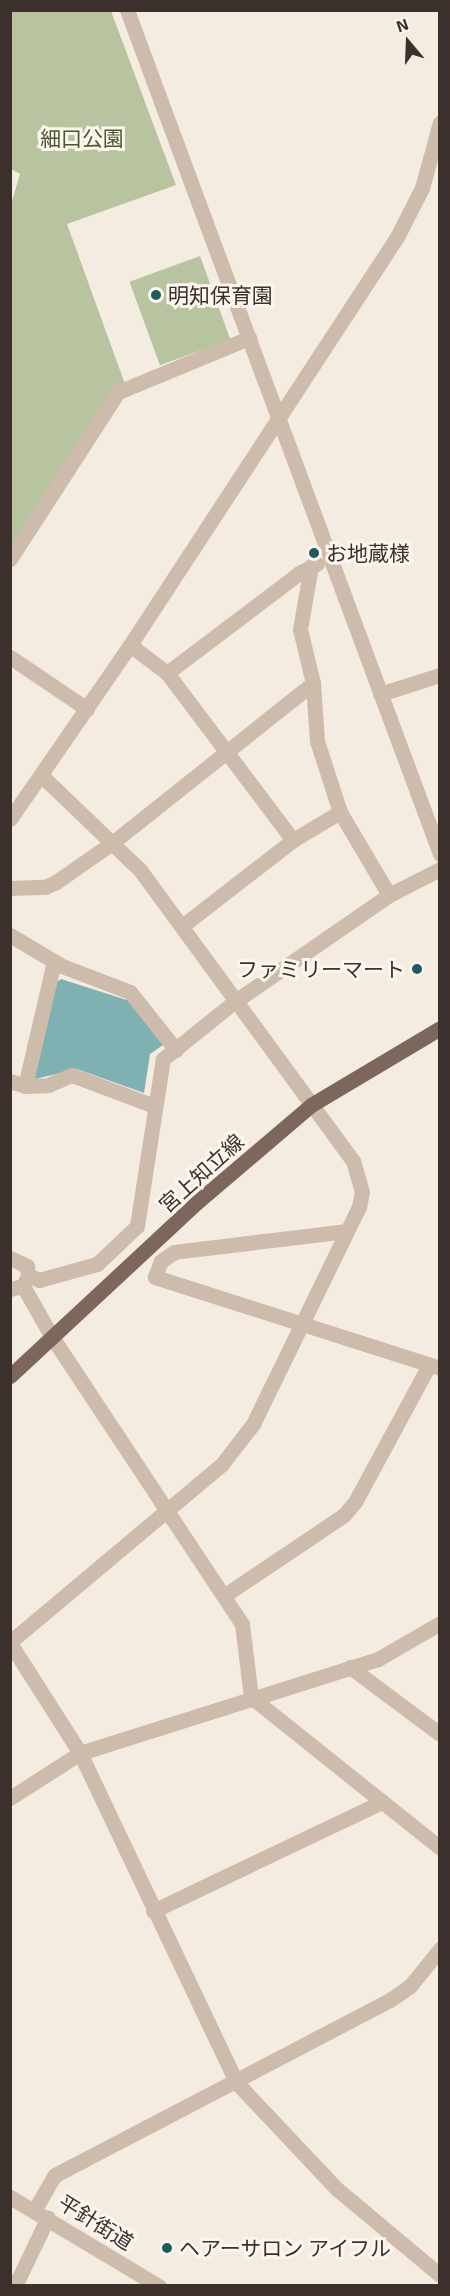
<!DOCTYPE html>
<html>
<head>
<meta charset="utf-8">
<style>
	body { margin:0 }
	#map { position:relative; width:450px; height:2296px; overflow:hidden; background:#f4ebe1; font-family:"Exo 2","Noto Sans JP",sans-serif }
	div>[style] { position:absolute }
	.green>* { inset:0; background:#b8c4a0; transform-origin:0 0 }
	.water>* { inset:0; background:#7fb0b2 }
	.minor>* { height:15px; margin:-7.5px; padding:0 7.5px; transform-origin:7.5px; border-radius:7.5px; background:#cdbbac }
	.major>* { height:15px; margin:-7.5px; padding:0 7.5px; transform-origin:7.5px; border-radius:7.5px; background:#7d675c }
	.dots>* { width:16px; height:16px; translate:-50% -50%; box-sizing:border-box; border:3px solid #fbf5ee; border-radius:50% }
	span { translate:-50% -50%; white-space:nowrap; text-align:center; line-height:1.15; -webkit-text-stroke:6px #fbf5ee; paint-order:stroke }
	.park-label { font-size:21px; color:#4a5a2e }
	.poi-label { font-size:21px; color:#3b302b }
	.left { translate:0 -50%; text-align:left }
	.right { translate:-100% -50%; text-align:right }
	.street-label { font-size:21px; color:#3b302b }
	.frame { position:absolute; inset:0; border:12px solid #3b302b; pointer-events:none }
	.north { position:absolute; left:378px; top:12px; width:60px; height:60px; -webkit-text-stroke:4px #fbf5ee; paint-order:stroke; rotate:341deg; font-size:16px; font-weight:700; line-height:24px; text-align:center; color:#3b302b }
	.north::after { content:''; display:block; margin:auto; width:21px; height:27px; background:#3b302b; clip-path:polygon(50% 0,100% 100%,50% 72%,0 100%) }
</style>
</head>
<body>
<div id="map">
	<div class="green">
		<i style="clip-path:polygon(11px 11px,111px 11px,176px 185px,67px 224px,125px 384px,11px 548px,10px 208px,20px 174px,11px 169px)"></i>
		<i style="left:200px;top:256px;width:89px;height:75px;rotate:70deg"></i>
	</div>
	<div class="water">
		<i style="clip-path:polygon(61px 979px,130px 1001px,163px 1045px,150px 1054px,144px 1093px,77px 1069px,31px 1080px,55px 983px)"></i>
	</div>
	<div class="minor">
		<i style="left:127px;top:10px;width:900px;rotate:69.65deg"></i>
		<i style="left:10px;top:559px;width:199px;rotate:-57.1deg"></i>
		<i style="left:118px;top:392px;width:142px;rotate:-22.4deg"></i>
		<i style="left:311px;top:566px;width:64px;rotate:99.9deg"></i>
		<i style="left:300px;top:629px;width:56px;rotate:76.5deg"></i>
		<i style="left:313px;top:683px;width:58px;rotate:86.1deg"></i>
		<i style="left:317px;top:741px;width:75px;rotate:72.1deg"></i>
		<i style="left:340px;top:812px;width:96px;rotate:59.4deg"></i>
		<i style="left:130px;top:645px;width:46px;rotate:37.1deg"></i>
		<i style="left:167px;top:673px;width:209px;rotate:53deg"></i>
		<i style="left:293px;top:840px;width:140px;rotate:142.2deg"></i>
		<i style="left:10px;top:657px;width:93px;rotate:34deg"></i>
		<i style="left:167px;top:673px;width:166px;rotate:-37.1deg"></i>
		<i style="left:299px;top:573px;width:20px;rotate:-27deg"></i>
		<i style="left:380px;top:694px;width:63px;rotate:-17.6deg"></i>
		<i style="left:10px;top:819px;width:211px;rotate:-55.4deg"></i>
		<i style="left:130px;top:645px;width:488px;rotate:-56.8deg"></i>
		<i style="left:397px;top:237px;width:55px;rotate:-63deg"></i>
		<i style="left:422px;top:188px;width:68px;rotate:-74.7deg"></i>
		<i style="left:293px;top:840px;width:55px;rotate:-30.8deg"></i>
		<i style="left:10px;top:888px;width:35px;rotate:-2deg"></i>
		<i style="left:45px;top:887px;width:12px;rotate:-24deg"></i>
		<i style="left:56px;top:882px;width:68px;rotate:-34.9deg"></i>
		<i style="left:112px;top:843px;width:257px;rotate:-38.5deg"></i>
		<i style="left:10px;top:935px;width:61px;rotate:30.8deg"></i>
		<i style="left:62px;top:966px;width:73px;rotate:20.9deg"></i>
		<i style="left:130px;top:992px;width:74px;rotate:51.6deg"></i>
		<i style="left:10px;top:1081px;width:16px;rotate:18deg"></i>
		<i style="left:25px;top:1086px;width:23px;rotate:-2deg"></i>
		<i style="left:48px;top:1085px;width:26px;rotate:-23deg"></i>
		<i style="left:72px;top:1075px;width:88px;rotate:20.7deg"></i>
		<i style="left:25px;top:1086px;width:128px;rotate:-76.9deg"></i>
		<i style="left:347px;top:1231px;width:174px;rotate:173.1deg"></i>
		<i style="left:174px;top:1252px;width:16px;rotate:145deg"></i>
		<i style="left:161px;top:1261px;width:17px;rotate:111deg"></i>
		<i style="left:155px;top:1277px;width:299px;rotate:17.7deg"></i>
		<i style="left:10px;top:1258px;width:19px;rotate:25deg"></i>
		<i style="left:27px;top:1266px;width:9px;rotate:84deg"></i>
		<i style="left:28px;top:1275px;width:12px;rotate:114deg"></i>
		<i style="left:23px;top:1286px;width:13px;rotate:167deg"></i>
		<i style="left:28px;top:1275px;width:12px;rotate:24deg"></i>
		<i style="left:39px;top:1280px;width:60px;rotate:-15.4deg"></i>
		<i style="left:97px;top:1264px;width:55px;rotate:-43.5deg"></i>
		<i style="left:137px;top:1226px;width:169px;rotate:-81.2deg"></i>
		<i style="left:163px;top:1059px;width:91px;rotate:-38.8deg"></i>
		<i style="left:234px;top:1002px;width:188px;rotate:-34.6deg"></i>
		<i style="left:389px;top:895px;width:57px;rotate:-27deg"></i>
		<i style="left:23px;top:1286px;width:59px;rotate:60.4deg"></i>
		<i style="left:52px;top:1337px;width:344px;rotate:56.5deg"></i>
		<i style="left:242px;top:1624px;width:74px;rotate:83deg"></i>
		<i style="left:251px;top:1697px;width:242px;rotate:38.6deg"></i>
		<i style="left:225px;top:1595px;width:143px;rotate:-33.9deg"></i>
		<i style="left:344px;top:1515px;width:17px;rotate:-50deg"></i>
		<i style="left:355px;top:1502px;width:156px;rotate:-61.6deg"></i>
		<i style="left:10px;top:1642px;width:277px;rotate:-40deg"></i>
		<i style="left:222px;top:1464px;width:51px;rotate:-52.2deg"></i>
		<i style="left:253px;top:1424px;width:242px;rotate:-64deg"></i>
		<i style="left:359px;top:1207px;width:15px;rotate:-79deg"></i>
		<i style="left:362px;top:1192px;width:32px;rotate:-106deg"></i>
		<i style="left:353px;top:1161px;width:359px;rotate:-126.2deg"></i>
		<i style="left:141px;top:871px;width:137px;rotate:-136.2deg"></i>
		<i style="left:10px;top:1643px;width:130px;rotate:57.5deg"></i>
		<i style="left:80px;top:1753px;width:364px;rotate:64.6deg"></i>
		<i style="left:236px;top:2082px;width:147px;rotate:46.7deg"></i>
		<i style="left:337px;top:2189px;width:134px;rotate:39.9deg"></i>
		<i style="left:350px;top:1667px;width:112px;rotate:36.7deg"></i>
		<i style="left:10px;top:1798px;width:83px;rotate:-32.7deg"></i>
		<i style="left:80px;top:1753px;width:312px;rotate:-17.5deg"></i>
		<i style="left:378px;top:1659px;width:72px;rotate:-30.1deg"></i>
		<i style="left:153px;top:1911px;width:254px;rotate:-25.5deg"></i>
		<i style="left:10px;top:2197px;width:174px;rotate:30.9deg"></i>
		<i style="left:35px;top:2209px;width:39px;rotate:-60deg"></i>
		<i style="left:55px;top:2175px;width:378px;rotate:-27.6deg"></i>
		<i style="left:390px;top:2000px;width:24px;rotate:-35deg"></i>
		<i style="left:410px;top:1986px;width:48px;rotate:-51deg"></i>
		<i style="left:15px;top:2286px;width:76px;rotate:-64.4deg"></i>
	</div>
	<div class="major">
		<i style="left:10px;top:1376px;width:254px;rotate:-42.9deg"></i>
		<i style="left:196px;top:1203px;width:151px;rotate:-40.4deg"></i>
		<i style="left:311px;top:1105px;width:150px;rotate:-30.8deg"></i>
	</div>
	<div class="dots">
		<i style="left:156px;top:295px;background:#1f5a5e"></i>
		<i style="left:314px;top:553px;background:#1f5a5e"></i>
		<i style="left:417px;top:969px;background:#1f5a5e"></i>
		<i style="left:167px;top:2248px;background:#1f5a5e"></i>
	</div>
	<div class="park-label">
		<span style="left:82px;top:138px">細口公園</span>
	</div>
	<div class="poi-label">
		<span class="left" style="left:168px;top:295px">明知保育園</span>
		<span class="left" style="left:326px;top:553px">お地蔵様</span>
		<span class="right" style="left:405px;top:969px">ファミリーマート</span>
		<span class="left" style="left:179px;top:2248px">ヘアーサロン アイフル</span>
	</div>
	<div class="street-label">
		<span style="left:201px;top:1173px;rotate:-42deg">宮上知立線</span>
		<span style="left:96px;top:2222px;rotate:32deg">平針街道</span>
	</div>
	<div class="frame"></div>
	<div class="north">N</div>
</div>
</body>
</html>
